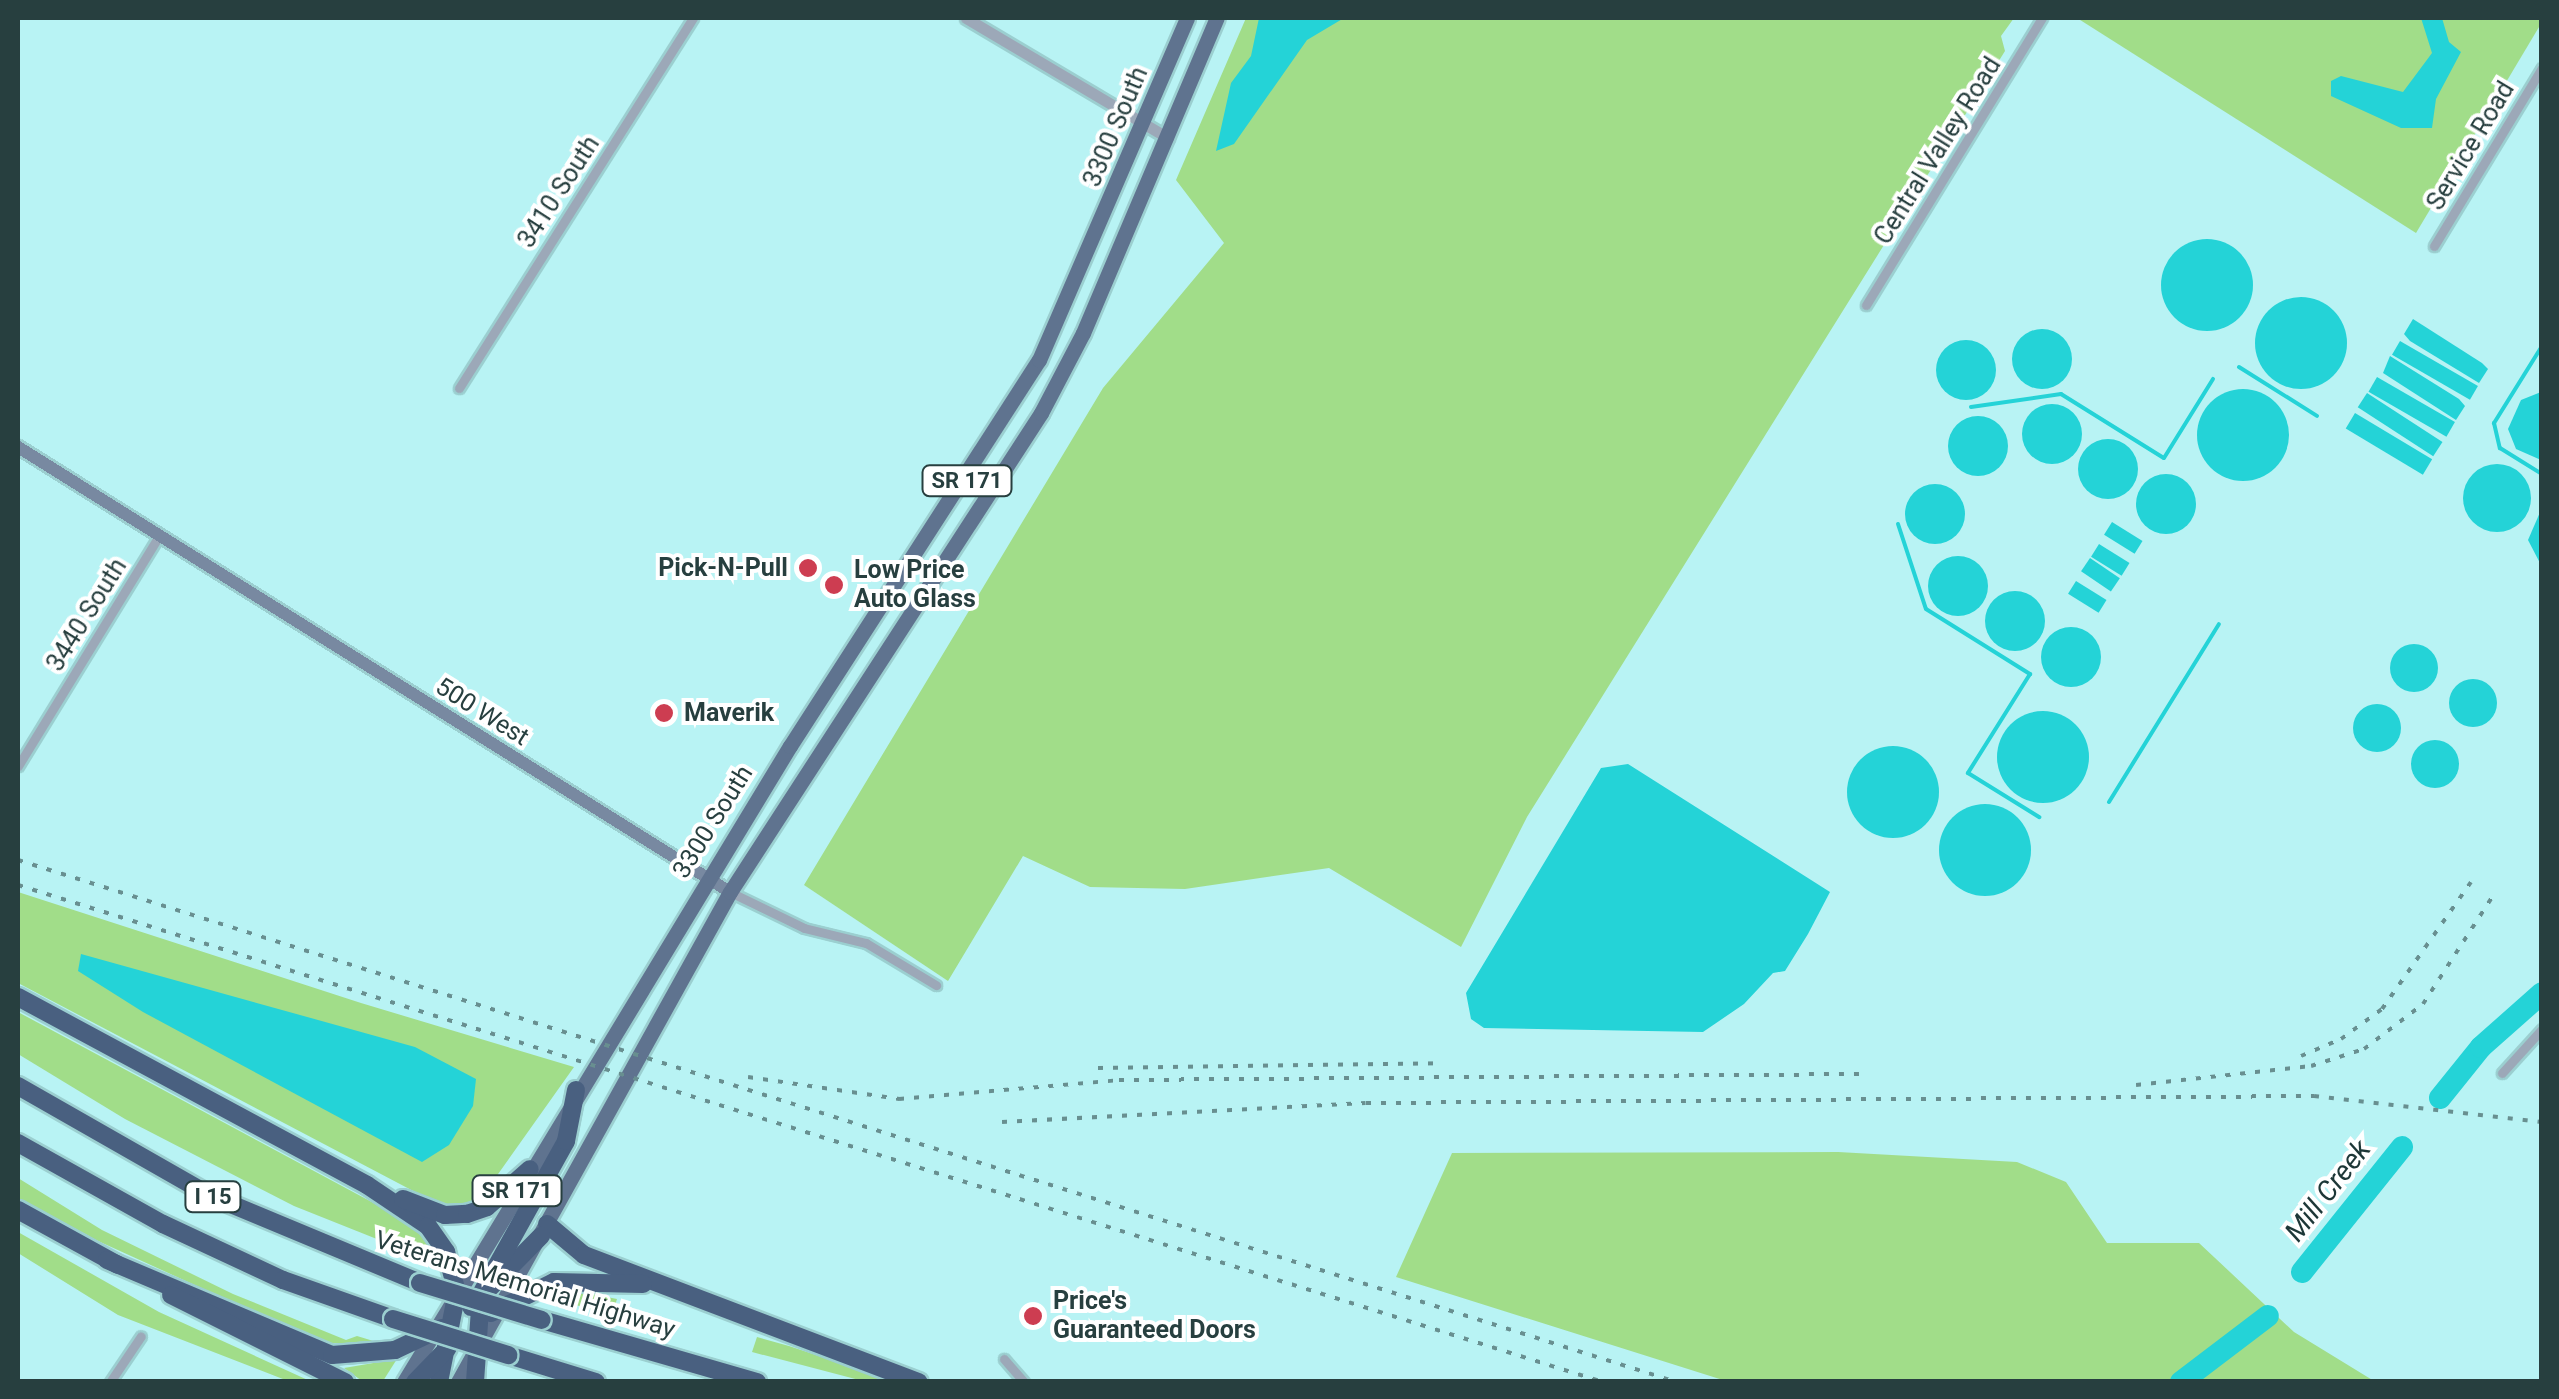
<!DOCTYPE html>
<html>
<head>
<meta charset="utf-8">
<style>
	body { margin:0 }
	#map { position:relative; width:2559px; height:1399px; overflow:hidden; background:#b8f3f4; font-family:Roboto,sans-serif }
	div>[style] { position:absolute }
	.green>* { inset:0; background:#a1dd89 }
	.water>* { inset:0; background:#24d3d7; transform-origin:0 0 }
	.round { border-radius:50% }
	.stream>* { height:4px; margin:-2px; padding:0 2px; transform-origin:2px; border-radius:2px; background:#24d3d7 }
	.river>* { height:22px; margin:-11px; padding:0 11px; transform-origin:11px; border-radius:11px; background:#24d3d7 }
	.roads { filter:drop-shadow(2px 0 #9bcfd0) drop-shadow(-2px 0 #9bcfd0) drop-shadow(0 2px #9bcfd0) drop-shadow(0 -2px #9bcfd0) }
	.minor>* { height:9px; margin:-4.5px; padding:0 4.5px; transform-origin:4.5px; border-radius:4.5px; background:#9ca8b8 }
	.tertiary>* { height:11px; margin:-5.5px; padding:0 5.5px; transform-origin:5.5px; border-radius:5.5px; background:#9ca8b8 }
	.secondary>* { height:12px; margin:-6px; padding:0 6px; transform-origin:6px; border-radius:6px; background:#7889a1 }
	.primary>* { height:15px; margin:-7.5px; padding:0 7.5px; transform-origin:7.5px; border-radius:7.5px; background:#5f738f }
	.motorway>* { height:18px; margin:-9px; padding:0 9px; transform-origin:9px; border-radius:9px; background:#496080 }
	.rail>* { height:4px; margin-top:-2px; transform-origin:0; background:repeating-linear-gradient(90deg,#688f90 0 5px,transparent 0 15px) }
	.bridges { filter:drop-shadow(2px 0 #9bcfd0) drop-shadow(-2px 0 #9bcfd0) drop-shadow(0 2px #9bcfd0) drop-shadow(0 -2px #9bcfd0) }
	.motorway-bridge>* { height:18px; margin:-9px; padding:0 9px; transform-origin:9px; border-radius:9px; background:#496080 }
	.dots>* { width:28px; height:28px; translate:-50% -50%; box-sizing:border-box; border:5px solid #fff; border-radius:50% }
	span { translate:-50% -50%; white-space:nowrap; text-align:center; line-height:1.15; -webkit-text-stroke:8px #fff; paint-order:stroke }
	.shield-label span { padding:2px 8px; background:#fff; border:2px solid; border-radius:8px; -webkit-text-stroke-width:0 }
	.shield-label { font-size:22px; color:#273f3f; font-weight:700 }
	.street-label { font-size:25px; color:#273f3f }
	.poi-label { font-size:25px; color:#273f3f; font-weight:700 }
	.right { translate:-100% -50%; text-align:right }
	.left { translate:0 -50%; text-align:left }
	.water-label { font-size:28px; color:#1d3737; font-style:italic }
	.frame { position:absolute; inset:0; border:20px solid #273f3f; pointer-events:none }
</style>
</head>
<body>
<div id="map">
	<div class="green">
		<i style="clip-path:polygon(1246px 18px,2014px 18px,2001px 36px,2005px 51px,1527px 817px,1461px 947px,1329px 868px,1185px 889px,1090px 887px,1023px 856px,948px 981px,804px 885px,1103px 388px,1224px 243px,1176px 180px)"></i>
		<i style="clip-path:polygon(2077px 18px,2541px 18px,2542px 22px,2416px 233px)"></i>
		<i style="clip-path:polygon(18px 892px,361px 1003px,574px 1067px,481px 1198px,457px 1206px,436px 1203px,18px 983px)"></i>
		<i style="clip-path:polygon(18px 1012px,396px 1215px,419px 1231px,442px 1265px,294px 1206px,125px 1119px,18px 1054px)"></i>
		<i style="clip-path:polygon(1838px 1152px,2017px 1162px,2066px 1182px,2107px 1243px,2199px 1243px,2294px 1332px,2374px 1381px,1726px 1381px,1396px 1277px,1452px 1153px)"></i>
		<i style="clip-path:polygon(18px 1178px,102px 1230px,233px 1294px,346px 1340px,357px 1336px,380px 1343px,322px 1343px,98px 1241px,18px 1198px)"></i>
		<i style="clip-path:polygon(18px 1232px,159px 1312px,310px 1381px,288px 1381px,118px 1315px,18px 1253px)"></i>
		<i style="clip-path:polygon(582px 1292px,617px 1299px,612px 1315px,550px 1298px)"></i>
		<i style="clip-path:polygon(757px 1337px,789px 1346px,894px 1381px,863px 1381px,752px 1352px)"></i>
		<i style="clip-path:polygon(397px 1359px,383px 1381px,362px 1381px,344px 1368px)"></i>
	</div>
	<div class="water">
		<i style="clip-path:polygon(1259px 18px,1344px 18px,1307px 40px,1234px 144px,1216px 151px,1231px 83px,1251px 56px)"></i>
		<i style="clip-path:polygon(2421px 18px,2442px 18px,2449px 42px,2461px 52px,2436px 99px,2432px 128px,2401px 128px,2331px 96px,2331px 81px,2341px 76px,2403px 92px,2432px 53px)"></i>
		<i class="round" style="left:2161px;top:239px;width:92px;height:92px"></i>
		<i class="round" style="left:2255px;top:297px;width:92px;height:92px"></i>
		<i style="clip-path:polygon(2413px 319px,2482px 363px,2488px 369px,2479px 383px,2410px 341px,2404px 334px)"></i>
		<i class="round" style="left:2012px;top:329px;width:60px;height:60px"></i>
		<i class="round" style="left:1936px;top:340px;width:60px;height:60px"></i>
		<i style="left:2400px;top:341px;width:90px;height:16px;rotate:30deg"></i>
		<i style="clip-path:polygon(2390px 356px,2459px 399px,2465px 406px,2456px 420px,2383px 373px)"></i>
		<i style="left:2377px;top:377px;width:90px;height:17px;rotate:30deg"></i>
		<i class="round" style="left:2197px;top:389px;width:92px;height:92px"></i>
		<i style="clip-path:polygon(2541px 392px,2542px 392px,2541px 460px,2516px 449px,2508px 429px,2521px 400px)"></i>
		<i style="left:2367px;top:393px;width:90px;height:17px;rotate:33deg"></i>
		<i class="round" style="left:2022px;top:404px;width:60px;height:60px"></i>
		<i style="left:2355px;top:413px;width:90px;height:18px;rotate:31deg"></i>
		<i class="round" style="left:1948px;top:416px;width:60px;height:60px"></i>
		<i class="round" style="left:2078px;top:439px;width:60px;height:60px"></i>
		<i class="round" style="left:2463px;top:464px;width:68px;height:68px"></i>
		<i class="round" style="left:2136px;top:474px;width:60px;height:60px"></i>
		<i class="round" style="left:1905px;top:484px;width:60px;height:60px"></i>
		<i style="clip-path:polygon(2541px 510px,2541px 565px,2528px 540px)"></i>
		<i style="left:2112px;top:522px;width:36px;height:15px;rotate:32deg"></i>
		<i style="left:2099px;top:544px;width:36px;height:15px;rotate:32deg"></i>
		<i class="round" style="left:1928px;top:556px;width:60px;height:60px"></i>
		<i style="left:2090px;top:558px;width:36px;height:16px;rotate:34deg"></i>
		<i style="left:2076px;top:581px;width:36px;height:15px;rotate:32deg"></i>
		<i class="round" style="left:1985px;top:591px;width:60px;height:60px"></i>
		<i class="round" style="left:2041px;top:627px;width:60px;height:60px"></i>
		<i class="round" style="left:2390px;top:644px;width:48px;height:48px"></i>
		<i class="round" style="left:2449px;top:679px;width:48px;height:48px"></i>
		<i class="round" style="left:2353px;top:704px;width:48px;height:48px"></i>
		<i class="round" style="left:1997px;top:711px;width:92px;height:92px"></i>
		<i class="round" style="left:2411px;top:740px;width:48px;height:48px"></i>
		<i class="round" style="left:1847px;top:746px;width:92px;height:92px"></i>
		<i style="clip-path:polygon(1628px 764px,1830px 892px,1808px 934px,1785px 971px,1773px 973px,1744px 1004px,1703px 1032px,1484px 1028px,1471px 1019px,1466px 993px,1601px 768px)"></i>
		<i class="round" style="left:1939px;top:804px;width:92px;height:92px"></i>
		<i style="clip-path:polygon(81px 954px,415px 1047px,476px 1079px,473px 1106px,449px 1145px,422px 1162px,143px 1012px,78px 971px)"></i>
	</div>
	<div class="stream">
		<i style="left:2542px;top:346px;width:91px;rotate:121.9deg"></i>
		<i style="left:2494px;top:423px;width:26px;rotate:77deg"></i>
		<i style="left:2500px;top:448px;width:49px;rotate:31.8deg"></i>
		<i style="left:2239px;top:367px;width:92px;rotate:32.1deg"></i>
		<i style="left:1971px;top:407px;width:91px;rotate:-8.2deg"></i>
		<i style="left:2061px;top:394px;width:121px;rotate:31.9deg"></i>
		<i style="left:2164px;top:458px;width:93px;rotate:-58.2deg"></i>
		<i style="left:1898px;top:524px;width:89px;rotate:71.8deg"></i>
		<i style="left:1926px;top:609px;width:123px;rotate:32deg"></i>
		<i style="left:2030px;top:674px;width:117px;rotate:122.1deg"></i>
		<i style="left:1968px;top:773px;width:84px;rotate:31.8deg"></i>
		<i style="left:2109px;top:802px;width:209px;rotate:-58.3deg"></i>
	</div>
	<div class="river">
		<i style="left:2440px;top:1098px;width:65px;rotate:-51.2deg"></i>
		<i style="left:2481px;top:1047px;width:81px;rotate:-41.5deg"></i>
		<i style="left:2302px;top:1272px;width:160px;rotate:-51.3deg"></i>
		<i style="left:2181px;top:1382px;width:109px;rotate:-37.2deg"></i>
	</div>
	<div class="roads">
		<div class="minor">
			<i style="left:2434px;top:246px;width:208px;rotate:-58.8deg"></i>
			<i style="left:1866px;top:305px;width:337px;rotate:-58.5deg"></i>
			<i style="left:459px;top:388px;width:438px;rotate:-57.7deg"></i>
			<i style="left:18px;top:766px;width:270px;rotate:-58.5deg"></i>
			<i style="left:730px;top:892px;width:82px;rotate:25.9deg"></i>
			<i style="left:804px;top:928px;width:64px;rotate:13.6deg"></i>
			<i style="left:866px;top:943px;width:82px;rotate:31deg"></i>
			<i style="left:2502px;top:1073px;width:59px;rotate:-47.7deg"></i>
			<i style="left:1004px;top:1359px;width:30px;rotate:49deg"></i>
			<i style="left:110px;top:1382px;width:55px;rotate:-56deg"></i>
		</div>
		<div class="tertiary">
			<i style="left:966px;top:18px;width:235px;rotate:30.7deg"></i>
		</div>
		<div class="secondary">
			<i style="left:18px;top:447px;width:840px;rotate:32.01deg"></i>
		</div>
		<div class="primary">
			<i style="left:404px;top:1382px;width:744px;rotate:-58.75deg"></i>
			<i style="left:790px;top:746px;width:459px;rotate:-57.2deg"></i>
			<i style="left:1039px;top:360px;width:373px;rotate:-66.6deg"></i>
			<i style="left:458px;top:1382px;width:560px;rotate:-60.97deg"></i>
			<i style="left:730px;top:892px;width:571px;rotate:-57.01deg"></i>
			<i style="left:1041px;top:413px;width:90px;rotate:-62.3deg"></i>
			<i style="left:1083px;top:333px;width:342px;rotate:-67deg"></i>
		</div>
		<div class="motorway">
			<i style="left:18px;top:997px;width:396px;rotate:28.3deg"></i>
			<i style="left:367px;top:1185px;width:73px;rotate:33.9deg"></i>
			<i style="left:428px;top:1226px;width:32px;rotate:55deg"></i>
			<i style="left:446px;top:1252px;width:41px;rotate:74.6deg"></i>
			<i style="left:457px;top:1292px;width:92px;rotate:101.3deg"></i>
			<i style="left:18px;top:1086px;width:220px;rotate:29.7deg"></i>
			<i style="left:209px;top:1195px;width:229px;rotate:22.6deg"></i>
			<i style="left:18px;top:1143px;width:166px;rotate:29.2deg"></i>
			<i style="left:163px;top:1224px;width:132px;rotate:25deg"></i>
			<i style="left:283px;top:1280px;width:117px;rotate:19.5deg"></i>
			<i style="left:403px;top:1199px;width:45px;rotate:20.9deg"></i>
			<i style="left:445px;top:1215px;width:22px;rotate:-3deg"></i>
			<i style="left:467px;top:1214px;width:21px;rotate:-19deg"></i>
			<i style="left:487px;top:1207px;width:57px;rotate:-41.5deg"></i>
			<i style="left:18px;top:1210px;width:114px;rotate:28.8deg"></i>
			<i style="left:547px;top:1224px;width:48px;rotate:40deg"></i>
			<i style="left:584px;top:1255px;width:358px;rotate:20.8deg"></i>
			<i style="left:107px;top:1260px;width:244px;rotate:22.9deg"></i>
			<i style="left:332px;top:1355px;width:63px;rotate:-4.5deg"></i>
			<i style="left:395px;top:1350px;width:52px;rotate:-25.1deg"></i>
			<i style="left:171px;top:1295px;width:195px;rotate:26.6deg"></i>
			<i style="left:471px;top:1307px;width:100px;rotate:-45.4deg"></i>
			<i style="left:491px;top:1313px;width:70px;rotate:-26.2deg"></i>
			<i style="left:554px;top:1282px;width:89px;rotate:1.3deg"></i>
			<i style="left:542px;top:1320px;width:224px;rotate:16.1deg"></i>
			<i style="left:508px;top:1355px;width:92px;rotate:17.1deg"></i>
			<i style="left:415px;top:1382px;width:47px;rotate:-45.9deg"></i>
			<i style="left:475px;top:1382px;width:88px;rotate:-86.1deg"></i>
			<i style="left:481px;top:1294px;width:175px;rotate:-60.9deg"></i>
			<i style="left:566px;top:1141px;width:52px;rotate:-78.9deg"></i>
		</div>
	</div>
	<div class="rail">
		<i style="left:18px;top:860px;width:1739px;rotate:17.47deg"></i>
		<i style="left:18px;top:885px;width:1661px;rotate:17.41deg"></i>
		<i style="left:2301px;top:1056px;width:43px;rotate:-23deg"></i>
		<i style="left:2341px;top:1039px;width:51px;rotate:-36.2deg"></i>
		<i style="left:2382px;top:1009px;width:155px;rotate:-55deg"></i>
		<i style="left:1098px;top:1068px;width:345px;rotate:-0.8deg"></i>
		<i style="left:748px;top:1077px;width:153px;rotate:8.3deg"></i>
		<i style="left:899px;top:1099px;width:221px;rotate:-4.9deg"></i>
		<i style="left:1119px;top:1080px;width:746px;rotate:-0.46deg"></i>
		<i style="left:2136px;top:1085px;width:176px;rotate:-6.2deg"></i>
		<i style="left:2311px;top:1066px;width:56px;rotate:-17.8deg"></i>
		<i style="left:2364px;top:1049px;width:74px;rotate:-37.3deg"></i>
		<i style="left:2423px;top:1004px;width:129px;rotate:-57.1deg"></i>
		<i style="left:1002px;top:1122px;width:364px;rotate:-3deg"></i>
		<i style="left:1366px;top:1103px;width:948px;rotate:-0.42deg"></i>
		<i style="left:2314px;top:1096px;width:229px;rotate:6.5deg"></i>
	</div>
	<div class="bridges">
		<div class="motorway-bridge">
			<i style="left:420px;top:1283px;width:127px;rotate:16.9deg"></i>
			<i style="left:393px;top:1319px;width:121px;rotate:17.4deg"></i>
		</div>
	</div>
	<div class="dots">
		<i style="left:808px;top:568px;background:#cd3d51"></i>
		<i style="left:834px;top:585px;background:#cd3d51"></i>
		<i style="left:664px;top:713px;background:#cd3d51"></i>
		<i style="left:1033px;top:1316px;background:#cd3d51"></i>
	</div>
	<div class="shield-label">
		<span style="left:967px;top:481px">SR 171</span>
		<span style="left:517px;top:1191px">SR 171</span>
		<span style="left:213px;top:1197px">I 15</span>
	</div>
	<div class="street-label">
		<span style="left:1116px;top:127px;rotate:-67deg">3300 South</span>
		<span style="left:2471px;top:146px;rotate:-59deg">Service Road</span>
		<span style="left:1938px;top:151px;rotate:-58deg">Central Valley Road</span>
		<span style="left:559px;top:192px;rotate:-57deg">3410 South</span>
		<span style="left:87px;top:615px;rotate:-58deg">3440 South</span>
		<span style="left:482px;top:712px;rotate:32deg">500 West</span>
		<span style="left:713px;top:822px;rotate:-58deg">3300 South</span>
		<span style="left:525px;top:1285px;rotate:17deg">Veterans Memorial Highway</span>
	</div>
	<div class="poi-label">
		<span class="right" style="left:788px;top:568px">Pick-N-Pull</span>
		<span class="left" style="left:854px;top:585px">Low Price<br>Auto Glass</span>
		<span class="left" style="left:684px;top:713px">Maverik</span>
		<span class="left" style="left:1053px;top:1316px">Price's<br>Guaranteed Doors</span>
	</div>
	<div class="water-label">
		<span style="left:2328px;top:1191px;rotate:-52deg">Mill Creek</span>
	</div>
	<div class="frame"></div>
</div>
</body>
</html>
